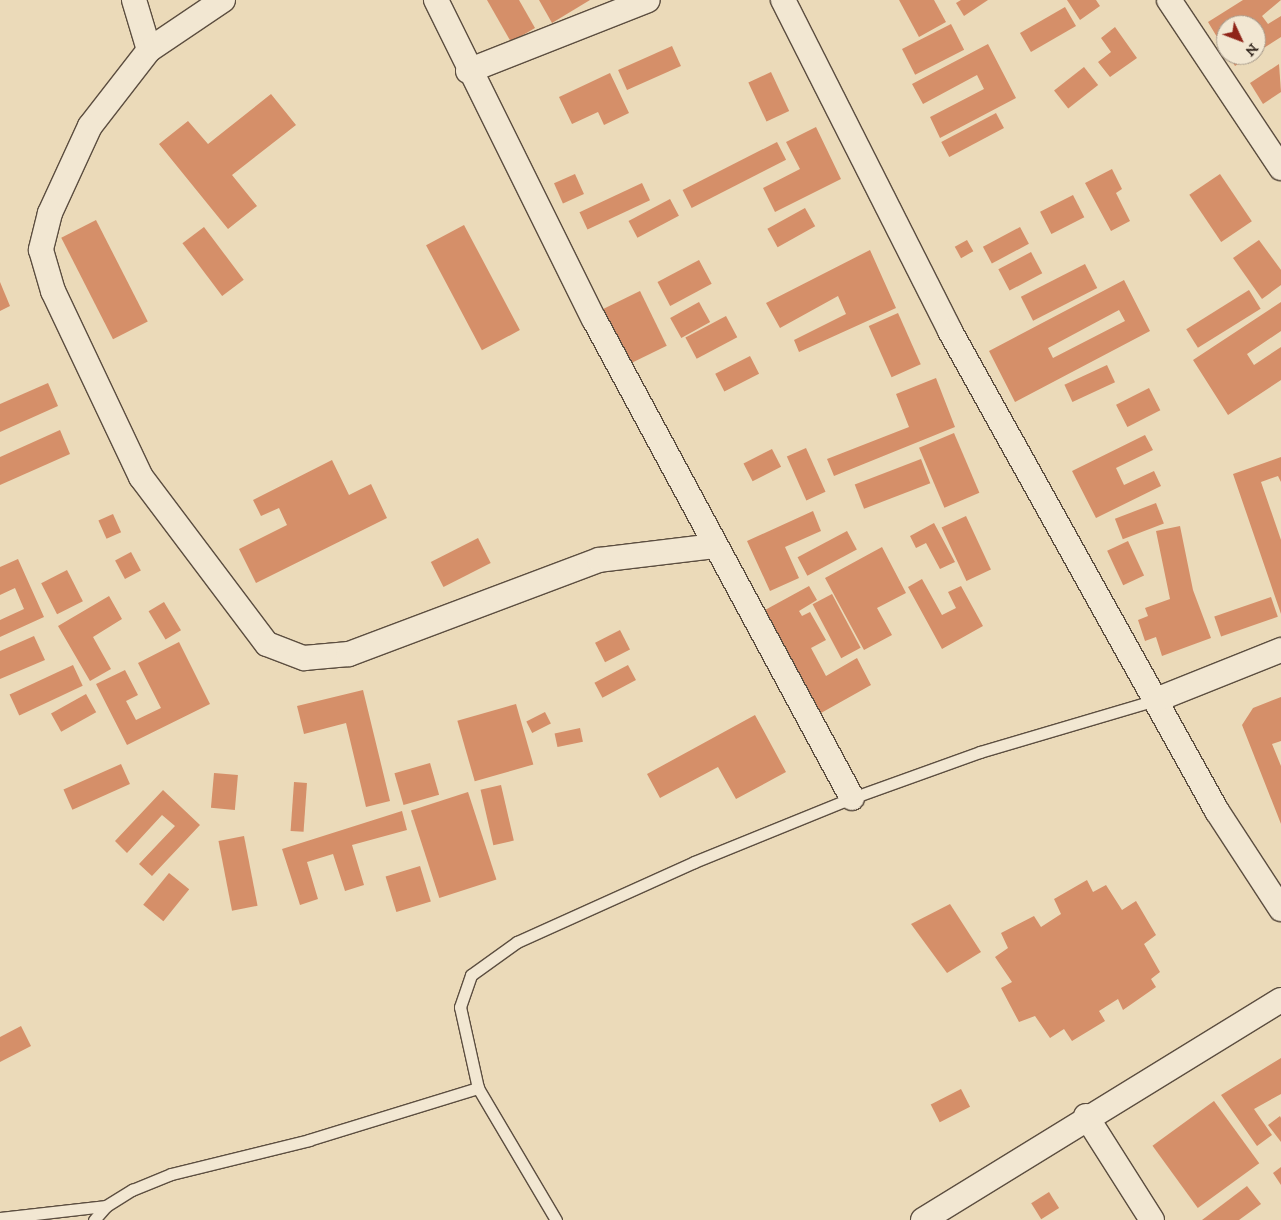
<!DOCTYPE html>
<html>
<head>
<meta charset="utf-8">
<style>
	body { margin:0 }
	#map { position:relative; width:1281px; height:1220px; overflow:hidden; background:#ebdab9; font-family:"IM FELL DW Pica",serif }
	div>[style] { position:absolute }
	.building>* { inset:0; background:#d58f69; transform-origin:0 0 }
	.roads { filter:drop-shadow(1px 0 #5c4e40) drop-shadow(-1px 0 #5c4e40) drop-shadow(0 1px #5c4e40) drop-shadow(0 -1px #5c4e40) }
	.lane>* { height:11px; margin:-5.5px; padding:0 5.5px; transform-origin:5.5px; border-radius:5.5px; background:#f2e7d2 }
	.street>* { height:24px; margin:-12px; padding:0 12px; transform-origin:12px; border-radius:12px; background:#f2e7d2 }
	span { translate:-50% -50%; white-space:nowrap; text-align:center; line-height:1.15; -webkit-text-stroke:5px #f2e7d2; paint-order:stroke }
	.north { position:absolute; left:1216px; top:15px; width:50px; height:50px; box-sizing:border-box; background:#f2e7d2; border:1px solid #a39788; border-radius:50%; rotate:133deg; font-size:14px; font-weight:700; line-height:20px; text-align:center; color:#2c2018 }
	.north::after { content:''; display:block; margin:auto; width:18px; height:22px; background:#8f2418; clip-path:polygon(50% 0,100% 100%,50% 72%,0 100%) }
</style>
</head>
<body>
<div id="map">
	<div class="building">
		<i style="clip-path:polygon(487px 0,519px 0,535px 28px,511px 42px)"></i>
		<i style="clip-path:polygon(539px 0,590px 0,552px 23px)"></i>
		<i style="clip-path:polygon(899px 0,934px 0,946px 22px,919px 37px)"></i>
		<i style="clip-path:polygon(961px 0,988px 0,964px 16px,956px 3px)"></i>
		<i style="clip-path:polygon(1067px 0,1096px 0,1100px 6px,1080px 20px)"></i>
		<i style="clip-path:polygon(1243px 0,1281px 0,1262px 16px,1268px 24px,1281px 16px,1281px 37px,1256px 53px,1256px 25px,1226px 25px,1226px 52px,1208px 22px)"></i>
		<i style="left:1065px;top:7px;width:22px;height:52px;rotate:60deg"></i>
		<i style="left:951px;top:24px;width:29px;height:55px;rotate:63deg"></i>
		<i style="clip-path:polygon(1115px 27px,1137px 58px,1110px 77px,1098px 62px,1111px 52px,1101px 38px)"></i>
		<i style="clip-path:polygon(988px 44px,1016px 98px,940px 138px,930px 117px,984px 89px,977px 75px,923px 104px,912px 84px)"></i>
		<i style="left:672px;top:46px;width:22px;height:59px;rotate:66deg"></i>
		<i style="clip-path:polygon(1228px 55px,1253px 55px,1235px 66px)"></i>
		<i style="clip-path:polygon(1279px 64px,1281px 92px,1263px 104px,1250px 83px)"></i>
		<i style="left:1084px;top:67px;width:23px;height:38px;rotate:52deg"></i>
		<i style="left:771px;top:72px;width:43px;height:25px;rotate:65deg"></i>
		<i style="clip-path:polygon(610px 73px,629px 113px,604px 125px,598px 112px,572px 124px,559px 97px)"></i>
		<i style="clip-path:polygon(271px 94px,296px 125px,232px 175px,257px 206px,228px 229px,159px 144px,188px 121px,208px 144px)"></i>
		<i style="left:996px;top:113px;width:17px;height:62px;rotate:62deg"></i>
		<i style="clip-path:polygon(816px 127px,841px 179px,775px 212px,763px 188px,800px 169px,786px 142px)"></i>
		<i style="left:777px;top:142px;width:20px;height:106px;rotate:63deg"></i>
		<i style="clip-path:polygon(1112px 169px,1122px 189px,1116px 193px,1130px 221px,1111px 231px,1085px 183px)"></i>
		<i style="left:575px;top:174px;width:22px;height:23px;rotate:66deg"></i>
		<i style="left:1220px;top:174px;width:57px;height:37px;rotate:56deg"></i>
		<i style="left:642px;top:183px;width:19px;height:69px;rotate:65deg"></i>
		<i style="left:1073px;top:195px;width:25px;height:37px;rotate:63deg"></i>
		<i style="left:670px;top:199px;width:19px;height:47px;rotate:62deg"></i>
		<i style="left:805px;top:208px;width:21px;height:43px;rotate:61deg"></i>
		<i style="left:96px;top:220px;width:114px;height:39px;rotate:63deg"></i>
		<i style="left:464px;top:225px;width:119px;height:43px;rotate:62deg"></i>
		<i style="left:204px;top:227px;width:66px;height:27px;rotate:53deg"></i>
		<i style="left:1020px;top:227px;width:19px;height:42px;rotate:62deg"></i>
		<i style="left:967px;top:240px;width:13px;height:14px;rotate:61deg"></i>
		<i style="clip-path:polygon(1259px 240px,1281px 270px,1281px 285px,1262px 299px,1233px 258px)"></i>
		<i style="clip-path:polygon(870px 250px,896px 308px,799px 352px,794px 340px,846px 314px,838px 296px,780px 328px,766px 303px)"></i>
		<i style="left:1031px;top:252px;width:24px;height:37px;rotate:62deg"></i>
		<i style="left:699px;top:260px;width:27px;height:47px;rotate:62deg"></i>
		<i style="left:1085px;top:264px;width:27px;height:72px;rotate:63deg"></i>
		<i style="clip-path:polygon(evenodd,1124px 280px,1150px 331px,1015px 402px,989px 351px,1124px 280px,1119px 310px,1125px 321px,1053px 358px,1048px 348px,1119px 310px)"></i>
		<i style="clip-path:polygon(0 282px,10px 306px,0 311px)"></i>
		<i style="left:1249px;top:290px;width:22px;height:74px;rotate:58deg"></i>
		<i style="left:640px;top:291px;width:61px;height:41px;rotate:64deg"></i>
		<i style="left:699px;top:302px;width:23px;height:33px;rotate:61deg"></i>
		<i style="clip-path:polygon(1281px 302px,1281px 331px,1247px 354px,1254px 365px,1281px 347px,1281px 380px,1228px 415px,1193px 360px)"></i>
		<i style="left:898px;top:313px;width:56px;height:32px;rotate:66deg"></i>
		<i style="left:726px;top:316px;width:24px;height:46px;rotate:62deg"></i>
		<i style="left:750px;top:356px;width:20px;height:39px;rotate:63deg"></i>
		<i style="left:1107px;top:365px;width:19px;height:47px;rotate:65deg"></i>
		<i style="clip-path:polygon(936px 378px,955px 427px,834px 476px,827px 459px,909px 427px,896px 394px)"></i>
		<i style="clip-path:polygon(48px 383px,58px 406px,0 432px,0 404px)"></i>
		<i style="left:1149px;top:388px;width:25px;height:37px;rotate:63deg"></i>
		<i style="clip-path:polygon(60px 430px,70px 454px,0 485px,0 457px)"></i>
		<i style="left:954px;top:433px;width:65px;height:38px;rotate:67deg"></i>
		<i style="clip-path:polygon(1145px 435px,1153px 450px,1116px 468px,1124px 485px,1154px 471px,1161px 486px,1096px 518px,1072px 471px)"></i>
		<i style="left:806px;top:448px;width:48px;height:21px;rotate:66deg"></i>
		<i style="left:772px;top:449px;width:20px;height:32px;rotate:63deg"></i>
		<i style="clip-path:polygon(1281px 457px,1281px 482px,1278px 476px,1261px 482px,1281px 540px,1281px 614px,1233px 474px)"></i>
		<i style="left:921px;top:459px;width:26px;height:71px;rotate:69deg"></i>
		<i style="clip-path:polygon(332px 460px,349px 495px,371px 484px,387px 518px,256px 583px,239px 549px,287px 525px,279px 508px,261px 516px,253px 500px)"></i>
		<i style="left:1156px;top:503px;width:22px;height:44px;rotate:69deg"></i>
		<i style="clip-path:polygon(813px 511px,821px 531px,785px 547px,799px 578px,770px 591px,747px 541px)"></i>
		<i style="left:113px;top:514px;width:20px;height:16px;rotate:66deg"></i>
		<i style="left:966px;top:516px;width:59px;height:27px;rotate:65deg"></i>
		<i style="clip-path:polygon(934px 523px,955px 562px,940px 569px,926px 543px,916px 548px,910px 536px)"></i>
		<i style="clip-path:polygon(1180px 526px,1193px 590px,1211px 638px,1162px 656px,1156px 637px,1145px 641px,1138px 620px,1148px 616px,1145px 608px,1170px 599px,1156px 531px)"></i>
		<i style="left:847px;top:531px;width:21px;height:56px;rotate:62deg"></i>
		<i style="left:478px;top:538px;width:28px;height:53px;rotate:63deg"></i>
		<i style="left:1128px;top:541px;width:38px;height:23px;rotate:65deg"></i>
		<i style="clip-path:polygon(882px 547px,906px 593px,877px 608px,892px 635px,864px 650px,825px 578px)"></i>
		<i style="left:131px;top:552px;width:21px;height:18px;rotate:62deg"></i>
		<i style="clip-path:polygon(18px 559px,44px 617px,0 637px,0 620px,24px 609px,15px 588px,0 595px,0 567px)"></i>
		<i style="left:67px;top:570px;width:35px;height:29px;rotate:63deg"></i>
		<i style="clip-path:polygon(922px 579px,942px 615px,956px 608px,948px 592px,961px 586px,983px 626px,942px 649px,908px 587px)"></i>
		<i style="clip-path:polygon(809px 586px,817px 600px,799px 611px,802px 616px,810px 612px,826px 640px,811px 648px,826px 676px,857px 658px,871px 685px,821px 713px,765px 610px)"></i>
		<i style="left:832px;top:594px;width:61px;height:22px;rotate:62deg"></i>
		<i style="clip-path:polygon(109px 596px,122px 619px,93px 637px,111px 669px,90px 681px,58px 626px)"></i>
		<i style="left:1271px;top:597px;width:21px;height:60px;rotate:71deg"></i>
		<i style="left:164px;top:602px;width:33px;height:18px;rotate:59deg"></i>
		<i style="left:620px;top:630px;width:22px;height:28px;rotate:63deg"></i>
		<i style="clip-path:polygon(34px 636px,45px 660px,0 679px,0 651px)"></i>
		<i style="clip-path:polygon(179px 642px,210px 704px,127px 745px,96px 684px,125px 670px,138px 695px,126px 701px,136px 720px,161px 708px,138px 663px)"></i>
		<i style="left:73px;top:665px;width:23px;height:70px;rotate:65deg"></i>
		<i style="left:628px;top:665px;width:17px;height:38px;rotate:62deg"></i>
		<i style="clip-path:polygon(363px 690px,390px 801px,366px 807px,346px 723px,304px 734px,297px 706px)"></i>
		<i style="left:86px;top:694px;width:21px;height:40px;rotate:61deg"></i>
		<i style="clip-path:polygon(1281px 697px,1281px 741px,1272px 744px,1281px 766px,1281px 824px,1242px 725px,1253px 708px)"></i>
		<i style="left:516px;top:704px;width:63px;height:61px;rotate:74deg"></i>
		<i style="left:545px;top:712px;width:13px;height:21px;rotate:63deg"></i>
		<i style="clip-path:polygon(755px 715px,786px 772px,736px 799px,718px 767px,660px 798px,647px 774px)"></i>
		<i style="left:580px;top:728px;width:14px;height:26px;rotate:78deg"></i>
		<i style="left:430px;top:763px;width:33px;height:37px;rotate:74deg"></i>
		<i style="left:121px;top:764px;width:22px;height:63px;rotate:66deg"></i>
		<i style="left:214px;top:773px;width:24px;height:35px;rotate:5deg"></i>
		<i style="left:294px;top:782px;width:13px;height:49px;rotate:4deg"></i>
		<i style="left:501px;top:785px;width:57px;height:21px;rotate:77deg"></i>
		<i style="clip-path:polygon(163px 790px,200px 825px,152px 876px,139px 864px,175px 826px,162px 815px,127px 853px,115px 841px)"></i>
		<i style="left:468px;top:792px;width:92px;height:60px;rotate:72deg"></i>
		<i style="clip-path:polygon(402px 811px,407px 830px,352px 845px,364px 885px,345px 891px,333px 854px,307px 862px,318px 899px,300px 905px,282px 849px)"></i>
		<i style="left:244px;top:836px;width:71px;height:26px;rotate:79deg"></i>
		<i style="left:420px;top:866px;width:37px;height:36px;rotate:73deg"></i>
		<i style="left:169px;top:873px;width:26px;height:41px;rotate:39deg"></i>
		<i style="clip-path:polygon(1087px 880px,1093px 892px,1106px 885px,1122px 910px,1136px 901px,1156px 935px,1144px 944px,1160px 972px,1151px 979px,1156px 987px,1123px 1010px,1118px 999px,1099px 1011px,1105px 1021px,1072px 1041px,1064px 1029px,1050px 1038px,1035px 1016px,1019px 1022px,1001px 988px,1012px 982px,995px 957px,1008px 948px,1001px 933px,1034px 916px,1041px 927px,1061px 914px,1054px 899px)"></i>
		<i style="clip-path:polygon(950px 904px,981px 952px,947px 973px,911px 924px)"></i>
		<i style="clip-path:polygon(21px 1026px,31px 1046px,0 1062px,0 1037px)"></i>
		<i style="clip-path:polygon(1281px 1058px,1281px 1094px,1254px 1109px,1272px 1135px,1257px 1146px,1221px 1095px)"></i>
		<i style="left:961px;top:1089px;width:20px;height:34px;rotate:63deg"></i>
		<i style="left:1214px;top:1101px;width:77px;height:76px;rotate:54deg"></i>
		<i style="clip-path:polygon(1280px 1116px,1281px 1118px,1281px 1142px,1268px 1125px)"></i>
		<i style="clip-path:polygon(1281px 1167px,1281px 1185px,1273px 1173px)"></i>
		<i style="clip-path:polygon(1247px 1186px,1261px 1204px,1239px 1220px,1202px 1220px)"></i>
		<i style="left:1049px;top:1192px;width:19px;height:21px;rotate:58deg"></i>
	</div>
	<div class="roads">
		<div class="lane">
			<i style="left:0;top:1218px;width:107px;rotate:-6.5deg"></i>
			<i style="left:94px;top:1220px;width:18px;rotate:-49deg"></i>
			<i style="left:106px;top:1206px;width:31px;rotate:-32deg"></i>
			<i style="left:132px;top:1190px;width:42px;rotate:-22.3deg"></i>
			<i style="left:171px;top:1174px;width:142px;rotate:-13.8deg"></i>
			<i style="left:309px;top:1140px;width:177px;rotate:-17.1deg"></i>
			<i style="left:556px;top:1220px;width:153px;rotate:-120.6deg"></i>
			<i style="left:478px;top:1088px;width:83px;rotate:-102.5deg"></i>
			<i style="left:460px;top:1007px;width:34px;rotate:-71deg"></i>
			<i style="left:471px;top:975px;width:57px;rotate:-35.7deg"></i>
			<i style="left:517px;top:942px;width:194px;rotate:-24.3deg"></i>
			<i style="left:694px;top:862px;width:170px;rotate:-22.1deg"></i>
			<i style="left:852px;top:798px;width:136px;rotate:-19.8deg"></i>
			<i style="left:980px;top:752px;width:184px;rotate:-16.5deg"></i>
		</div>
		<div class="street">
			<i style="left:134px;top:0;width:52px;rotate:73.3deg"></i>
			<i style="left:223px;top:0;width:89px;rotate:146deg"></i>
			<i style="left:149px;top:50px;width:96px;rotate:127.8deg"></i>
			<i style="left:90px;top:126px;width:96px;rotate:114.7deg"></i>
			<i style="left:50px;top:213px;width:38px;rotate:104deg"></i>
			<i style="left:41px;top:250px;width:43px;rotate:73.7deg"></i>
			<i style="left:53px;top:291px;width:206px;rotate:64.7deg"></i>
			<i style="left:141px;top:477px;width:209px;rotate:53deg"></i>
			<i style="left:267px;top:644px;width:40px;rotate:21deg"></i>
			<i style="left:304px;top:658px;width:45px;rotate:-5.1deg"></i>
			<i style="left:349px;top:654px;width:267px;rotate:-20.6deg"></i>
			<i style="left:599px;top:560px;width:117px;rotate:-6.9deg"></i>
			<i style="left:436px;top:0;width:356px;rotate:63.7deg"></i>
			<i style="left:594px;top:319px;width:544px;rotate:61.69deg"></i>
			<i style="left:783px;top:0;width:371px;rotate:63.2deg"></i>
			<i style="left:950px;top:331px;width:549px;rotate:60.92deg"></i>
			<i style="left:1217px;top:811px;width:117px;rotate:56.9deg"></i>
			<i style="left:1169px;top:0;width:202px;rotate:56.3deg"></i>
			<i style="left:468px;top:71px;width:193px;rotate:-21.5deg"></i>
			<i style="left:1156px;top:700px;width:135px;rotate:-21.8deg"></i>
			<i style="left:1086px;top:1116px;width:123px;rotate:57.6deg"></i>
			<i style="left:923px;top:1220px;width:420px;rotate:-31.6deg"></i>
		</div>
	</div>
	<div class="north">N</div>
</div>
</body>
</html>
